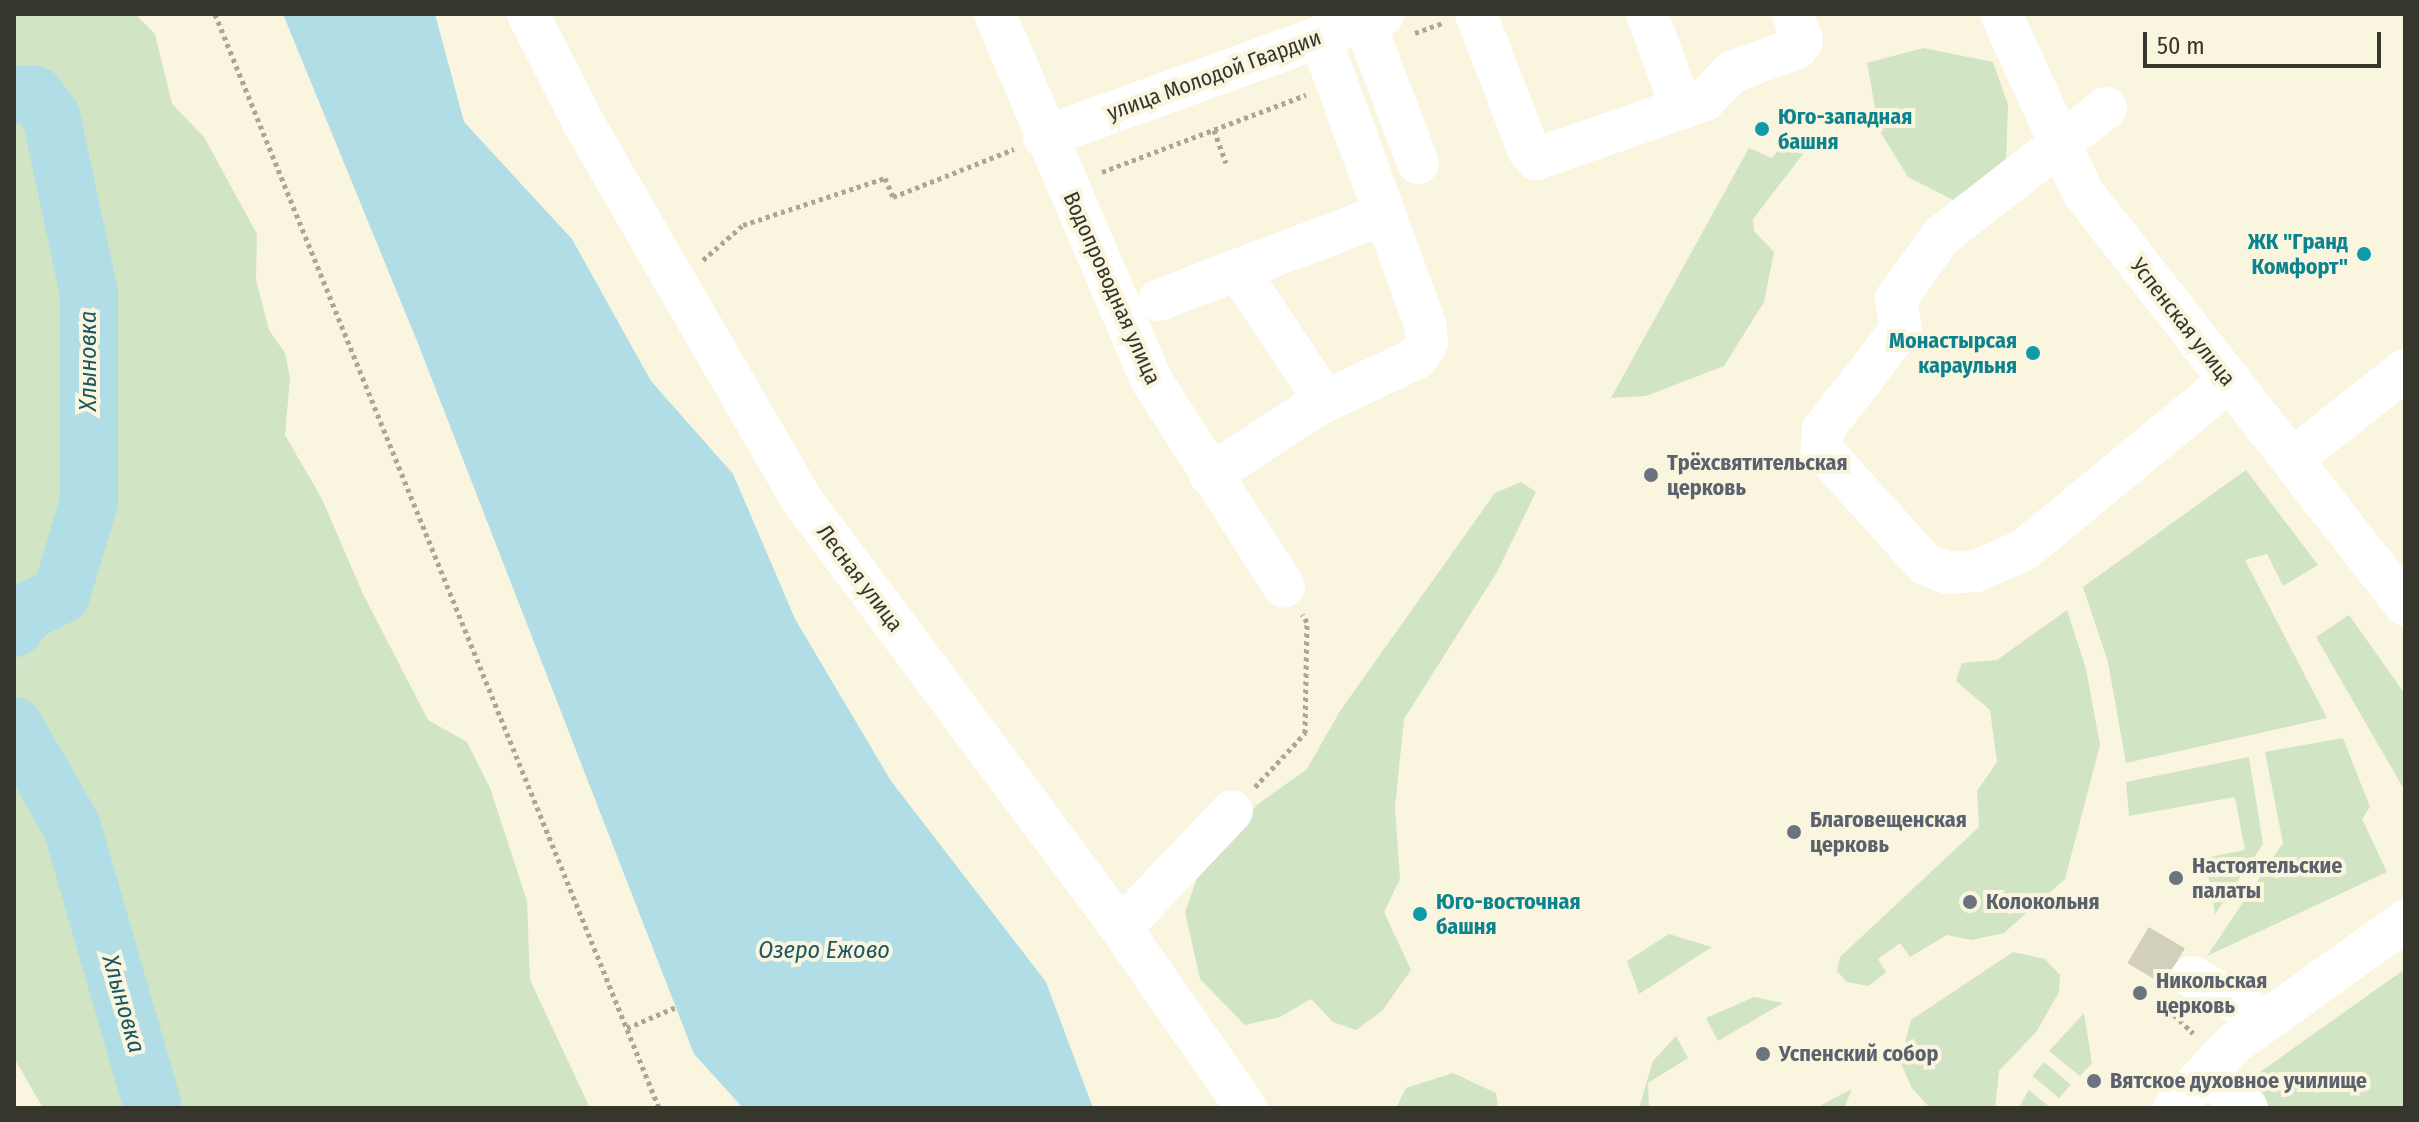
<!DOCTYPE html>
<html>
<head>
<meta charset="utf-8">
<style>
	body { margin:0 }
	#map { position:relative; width:2419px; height:1122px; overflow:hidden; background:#f9f5de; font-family:"Fira Sans Condensed",sans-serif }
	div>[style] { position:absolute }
	.green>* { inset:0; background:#d1e5c5; transform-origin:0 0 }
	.water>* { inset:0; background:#b0dde6 }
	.river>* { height:58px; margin:-29px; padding:0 29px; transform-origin:29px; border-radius:29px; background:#b0dde6 }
	.minor-tunnel>* { height:42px; margin-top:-21px; transform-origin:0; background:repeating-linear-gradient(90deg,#d2cfbb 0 42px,transparent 0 63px) }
	.path>* { height:5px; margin-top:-2.5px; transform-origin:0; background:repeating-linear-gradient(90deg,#aaa796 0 4px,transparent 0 8px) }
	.minor>* { height:42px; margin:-21px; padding:0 21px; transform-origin:21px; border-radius:21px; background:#fff }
	.dots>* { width:22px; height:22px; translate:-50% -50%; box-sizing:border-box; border:4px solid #f9f5de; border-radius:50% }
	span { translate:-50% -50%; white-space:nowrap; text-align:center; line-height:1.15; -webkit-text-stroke:8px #f9f5de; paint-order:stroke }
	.street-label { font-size:22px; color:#37362d }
	.culture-label { font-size:22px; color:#0d838f; font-weight:700 }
	.left { translate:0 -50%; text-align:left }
	.right { translate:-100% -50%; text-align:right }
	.worship-label { font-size:22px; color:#5b616d; font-weight:700 }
	.water-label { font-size:24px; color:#1a5863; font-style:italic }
	.frame { position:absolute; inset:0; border:16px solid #37362d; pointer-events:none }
	.scale { position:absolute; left:2143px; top:32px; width:238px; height:36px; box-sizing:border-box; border:4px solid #37362d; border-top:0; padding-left:10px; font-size:24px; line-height:28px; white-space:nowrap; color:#37362d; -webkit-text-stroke:6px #f9f5de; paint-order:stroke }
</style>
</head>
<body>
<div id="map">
	<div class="green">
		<i style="clip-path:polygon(14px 14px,135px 14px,155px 34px,172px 104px,204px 137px,257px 234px,256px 280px,269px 330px,285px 353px,290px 378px,285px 435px,322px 499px,363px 594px,428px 720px,467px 742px,490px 788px,527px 901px,530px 980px,590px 1108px,43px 1108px,14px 1058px)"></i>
		<i style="clip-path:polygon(1923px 48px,1993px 62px,2008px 105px,2006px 163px,1959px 203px,1908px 177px,1879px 130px,1867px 63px)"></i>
		<i style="clip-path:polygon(1788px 138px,1803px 154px,1753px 219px,1754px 231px,1774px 252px,1764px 302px,1724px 366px,1646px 396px,1611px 398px,1749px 148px,1772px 158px)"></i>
		<i style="clip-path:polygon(2246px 470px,2318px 565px,2283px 586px,2267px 554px,2245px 560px,2327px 718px,2126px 763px,2108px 662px,2083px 587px)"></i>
		<i style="clip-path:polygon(1521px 482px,1536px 492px,1497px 572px,1404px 719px,1395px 808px,1400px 879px,1384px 912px,1411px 970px,1382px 1011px,1356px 1030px,1333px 1022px,1311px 999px,1280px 1017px,1245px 1025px,1200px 979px,1185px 912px,1203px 862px,1258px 804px,1307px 769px,1340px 711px,1495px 493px)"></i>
		<i style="clip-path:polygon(2067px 610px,2086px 669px,2100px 745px,2065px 879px,2004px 933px,1972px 940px,1947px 935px,1910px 957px,1900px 943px,1878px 959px,1886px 972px,1869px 986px,1847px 982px,1837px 971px,1840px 957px,1979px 827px,1977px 791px,1997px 762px,1990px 710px,1956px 681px,1962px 663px,1997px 660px)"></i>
		<i style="clip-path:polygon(2349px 615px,2405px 694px,2405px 791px,2316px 637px)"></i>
		<i style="clip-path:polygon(2343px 738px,2370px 807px,2362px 819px,2387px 872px,2207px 956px,2283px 843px,2265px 752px)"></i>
		<i style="clip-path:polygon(2249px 757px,2263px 844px,2215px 914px,2205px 858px,2245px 850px,2235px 797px,2129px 816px,2126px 782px)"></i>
		<i style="clip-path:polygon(1669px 934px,1712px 947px,1639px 994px,1627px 961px)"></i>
		<i style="clip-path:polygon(2013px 952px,2045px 959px,2060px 975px,2059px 992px,2037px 1031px,1999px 1071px,1995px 1108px,1930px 1108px,1912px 1088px,1900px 1062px,1911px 1020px)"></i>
		<i style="clip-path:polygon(2405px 969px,2405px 1108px,2271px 1108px,2265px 1103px,2253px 1077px)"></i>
		<i style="clip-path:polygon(1754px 997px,1783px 1003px,1718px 1041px,1706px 1018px)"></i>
		<i style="clip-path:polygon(2084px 1013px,2092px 1063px,2080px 1076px,2049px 1051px)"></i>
		<i style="clip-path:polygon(1676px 1036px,1688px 1058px,1648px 1083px,1649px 1108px,1639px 1108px,1653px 1061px)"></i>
		<i style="left:2044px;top:1062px;width:35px;height:18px;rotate:40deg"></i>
		<i style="clip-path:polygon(1453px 1073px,1496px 1093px,1498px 1108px,1396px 1108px,1406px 1088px)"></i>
		<i style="clip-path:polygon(1852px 1089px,1844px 1108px,1816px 1108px,1827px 1102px)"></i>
		<i style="clip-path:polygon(2029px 1089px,2029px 1090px,2051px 1108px,2019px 1108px)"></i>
	</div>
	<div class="water">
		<i style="clip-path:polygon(283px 14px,435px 14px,464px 122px,572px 239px,651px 381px,733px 474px,795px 619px,891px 781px,1046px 982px,1093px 1108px,743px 1108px,694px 1054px,417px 341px)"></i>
	</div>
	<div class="river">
		<i style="left:14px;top:95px;width:21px"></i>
		<i style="left:35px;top:95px;width:26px;rotate:53deg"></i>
		<i style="left:51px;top:116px;width:182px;rotate:77.9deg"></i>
		<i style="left:89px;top:294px;width:208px;rotate:90deg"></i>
		<i style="left:89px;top:502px;width:97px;rotate:106.8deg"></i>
		<i style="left:61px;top:595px;width:37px;rotate:154deg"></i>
		<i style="left:28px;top:611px;width:22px;rotate:129deg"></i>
		<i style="left:14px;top:726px;width:116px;rotate:60.1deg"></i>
		<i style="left:72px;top:827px;width:292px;rotate:73.9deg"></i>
	</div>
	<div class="minor-tunnel">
		<i style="left:2138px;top:945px;width:63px;rotate:30.7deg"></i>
	</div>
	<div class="path">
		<i style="left:215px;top:14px;width:1181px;rotate:67.91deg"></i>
		<i style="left:1415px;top:33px;width:30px;rotate:-20deg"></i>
		<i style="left:1214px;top:130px;width:35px;rotate:70deg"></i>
		<i style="left:1102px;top:172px;width:218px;rotate:-20.7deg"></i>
		<i style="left:703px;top:260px;width:53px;rotate:-41.2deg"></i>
		<i style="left:743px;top:225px;width:150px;rotate:-18.3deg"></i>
		<i style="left:885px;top:178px;width:21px;rotate:67deg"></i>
		<i style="left:893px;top:197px;width:130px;rotate:-21.6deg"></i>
		<i style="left:1255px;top:787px;width:74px;rotate:-47.2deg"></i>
		<i style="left:1305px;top:733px;width:111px;rotate:-89deg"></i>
		<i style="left:1307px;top:622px;width:9px;rotate:-122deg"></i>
		<i style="left:2168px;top:1009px;width:35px;rotate:44deg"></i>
		<i style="left:627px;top:1028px;width:53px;rotate:-23.2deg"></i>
	</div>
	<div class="minor">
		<i style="left:528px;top:14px;width:123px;rotate:63deg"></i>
		<i style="left:584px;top:124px;width:438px;rotate:59.9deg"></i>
		<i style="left:804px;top:503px;width:530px;rotate:53.28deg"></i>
		<i style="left:1121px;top:928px;width:219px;rotate:55.2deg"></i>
		<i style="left:995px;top:14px;width:396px;rotate:66.9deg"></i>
		<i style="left:1150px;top:378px;width:248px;rotate:57.3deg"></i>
		<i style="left:1476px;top:14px;width:145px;rotate:68.9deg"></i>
		<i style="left:1528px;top:149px;width:13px;rotate:51deg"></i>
		<i style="left:1536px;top:159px;width:179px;rotate:-19.2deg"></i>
		<i style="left:1705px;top:100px;width:39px;rotate:-46deg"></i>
		<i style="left:1732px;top:72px;width:69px;rotate:-20.3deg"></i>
		<i style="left:1797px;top:48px;width:9px;rotate:-58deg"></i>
		<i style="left:1802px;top:40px;width:28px;rotate:-109deg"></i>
		<i style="left:1647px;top:14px;width:101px;rotate:69.8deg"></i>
		<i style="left:2001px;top:14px;width:195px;rotate:65.4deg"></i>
		<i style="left:2082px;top:191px;width:525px;rotate:52.04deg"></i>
		<i style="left:1364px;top:21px;width:152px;rotate:69.2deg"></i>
		<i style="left:2106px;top:108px;width:207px;rotate:142.2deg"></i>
		<i style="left:1942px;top:235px;width:79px;rotate:125.7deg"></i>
		<i style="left:1896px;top:299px;width:30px;rotate:81deg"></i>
		<i style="left:1901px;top:329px;width:128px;rotate:127.7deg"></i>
		<i style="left:1823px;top:430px;width:20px;rotate:93deg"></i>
		<i style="left:1822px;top:450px;width:154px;rotate:47.9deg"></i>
		<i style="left:1925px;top:564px;width:24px;rotate:22deg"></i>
		<i style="left:1947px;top:573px;width:29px;rotate:-4deg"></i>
		<i style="left:1976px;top:571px;width:52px;rotate:-23.6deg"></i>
		<i style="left:2024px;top:550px;width:266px;rotate:-39.5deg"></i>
		<i style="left:1044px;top:137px;width:361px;rotate:-19.9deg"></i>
		<i style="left:1238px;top:270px;width:157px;rotate:56.4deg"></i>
		<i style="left:1159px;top:300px;width:241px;rotate:-20.9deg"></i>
		<i style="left:2292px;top:459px;width:144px;rotate:-38.2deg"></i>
		<i style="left:1210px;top:475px;width:128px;rotate:-33.2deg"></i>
		<i style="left:1317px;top:405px;width:110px;rotate:-25.2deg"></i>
		<i style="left:1417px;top:358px;width:18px;rotate:-56deg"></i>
		<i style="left:1427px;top:343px;width:19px;rotate:-96deg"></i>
		<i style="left:1425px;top:324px;width:306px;rotate:-110.1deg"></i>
		<i style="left:1121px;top:928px;width:161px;rotate:-46.5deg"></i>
		<i style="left:2192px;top:977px;width:84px;rotate:29.9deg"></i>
		<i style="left:2207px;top:1073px;width:53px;rotate:41.2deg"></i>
		<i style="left:2174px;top:1108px;width:86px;rotate:-47.4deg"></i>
		<i style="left:2232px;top:1045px;width:213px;rotate:-35.6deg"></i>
	</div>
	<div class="dots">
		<i style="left:1762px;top:129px;background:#0f9aa8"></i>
		<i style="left:2364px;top:254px;background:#0f9aa8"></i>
		<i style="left:2033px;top:353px;background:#0f9aa8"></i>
		<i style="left:1651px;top:475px;background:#6b7280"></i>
		<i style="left:1794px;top:832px;background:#6b7280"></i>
		<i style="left:2176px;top:878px;background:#6b7280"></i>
		<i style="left:1970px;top:902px;background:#6b7280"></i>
		<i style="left:1420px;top:914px;background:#0f9aa8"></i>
		<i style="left:2140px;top:993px;background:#6b7280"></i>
		<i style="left:1763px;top:1054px;background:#6b7280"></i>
		<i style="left:2094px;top:1081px;background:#6b7280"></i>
	</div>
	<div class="street-label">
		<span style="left:1214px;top:75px;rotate:-20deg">улица Молодой Гвардии</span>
		<span style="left:1112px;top:288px;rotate:66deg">Водопроводная улица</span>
		<span style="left:2183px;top:322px;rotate:52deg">Успенская улица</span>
		<span style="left:860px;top:578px;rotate:53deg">Лесная улица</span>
	</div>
	<div class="culture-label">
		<span class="left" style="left:1778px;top:129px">Юго-западная<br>башня</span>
		<span class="right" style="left:2348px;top:254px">ЖК "Гранд<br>Комфорт"</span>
		<span class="right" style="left:2017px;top:353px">Монастырсая<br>караульня</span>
		<span class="left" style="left:1436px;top:914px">Юго-восточная<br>башня</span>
	</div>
	<div class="worship-label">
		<span class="left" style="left:1667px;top:475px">Трёхсвятительская<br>церковь</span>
		<span class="left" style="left:1810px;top:832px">Благовещенская<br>церковь</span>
		<span class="left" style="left:2192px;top:878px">Настоятельские<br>палаты</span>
		<span class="left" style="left:1986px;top:902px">Колокольня</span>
		<span class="left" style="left:2156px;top:993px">Никольская<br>церковь</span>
		<span class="left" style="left:1779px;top:1054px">Успенский собор</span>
		<span class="left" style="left:2110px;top:1081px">Вятское духовное училище</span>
	</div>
	<div class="water-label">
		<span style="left:89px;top:361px;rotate:-90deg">Хлыновка</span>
		<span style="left:824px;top:951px">Озеро Ежово</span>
		<span style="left:123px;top:1004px;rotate:74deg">Хлыновка</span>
	</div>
	<div class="frame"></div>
	<div class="scale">50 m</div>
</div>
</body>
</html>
